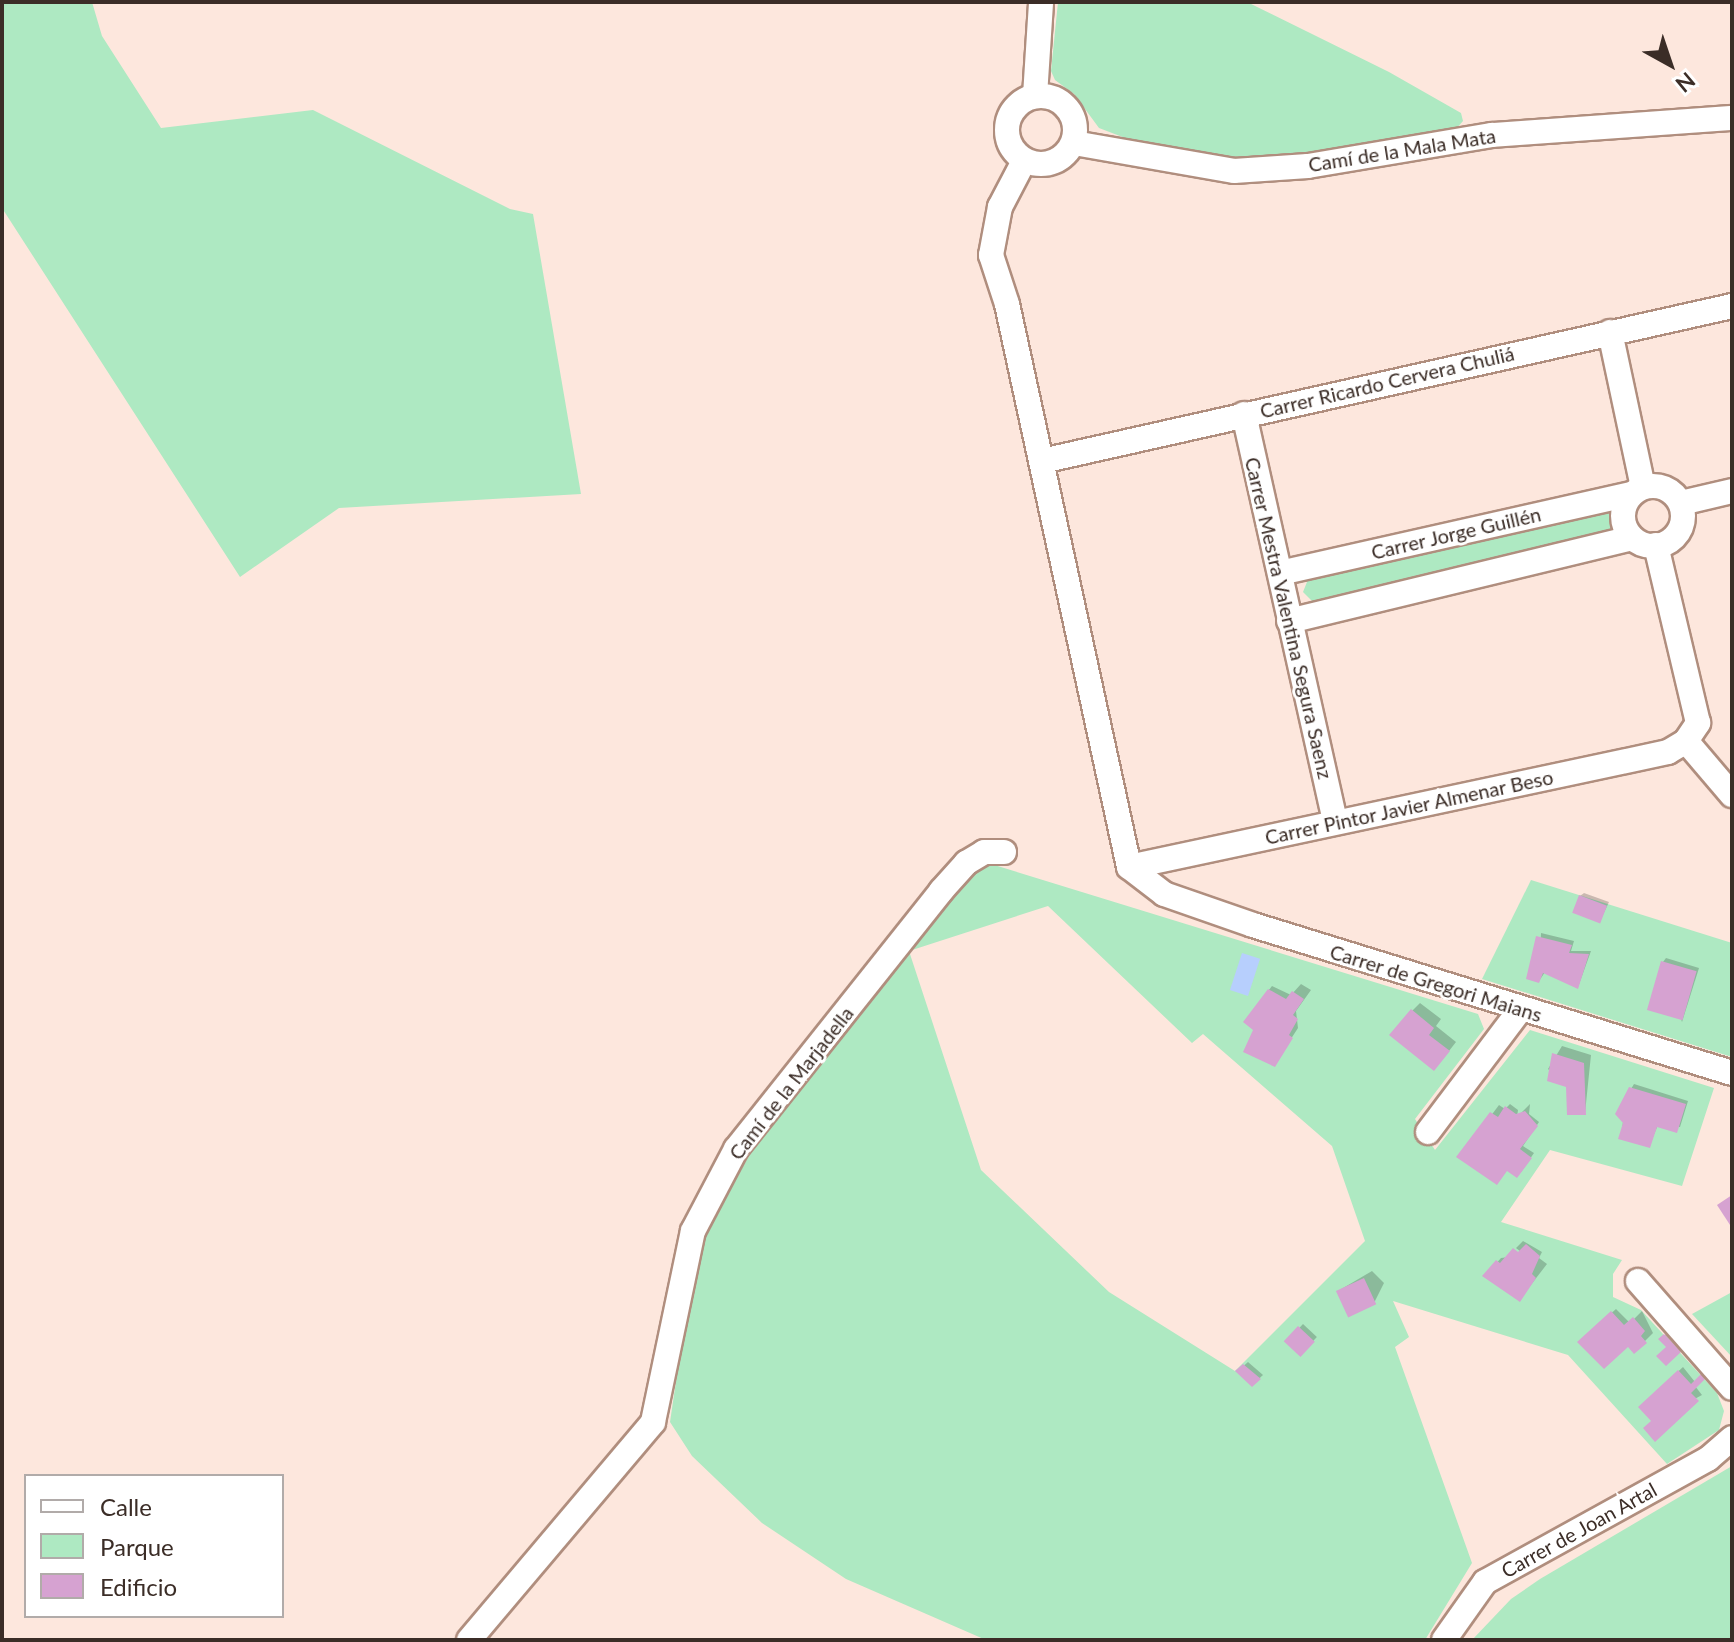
<!DOCTYPE html>
<html>
<head>
<meta charset="utf-8">
<style>
	body { margin:0 }
	#map { position:relative; width:1734px; height:1642px; overflow:hidden; background:#fde7dd; font-family:Lato,sans-serif }
	div>[style] { position:absolute }
	.green>* { inset:0; background:#aee9c2 }
	.water>* { inset:0; background:#b7cffd; transform-origin:0 0 }
	.shadow>* { inset:0; background:#0003; transform-origin:0 0 }
	.building>* { inset:0; background:#d6a2d1; transform-origin:0 0 }
	.roads { filter:drop-shadow(2px 0 #b08e7e) drop-shadow(-2px 0 #b08e7e) drop-shadow(0 2px #b08e7e) drop-shadow(0 -2px #b08e7e) }
	.minor>* { height:24px; margin:-12px; padding:0 12px; transform-origin:12px; border-radius:12px; background:#fff }
	.minor>.ring { margin:-12px; padding:0; box-sizing:content-box; background:none; border:24px solid #fff; border-radius:50% }
	span { translate:-50% -50%; white-space:nowrap; text-align:center; line-height:1.15; -webkit-text-stroke:6px #fff; paint-order:stroke }
	.street-label { font-size:20px; color:#3b2d27 }
	.frame { position:absolute; inset:0; border:4px solid #3b2d27; pointer-events:none }
	.legend { position:absolute; left:24px; top:1474px; width:260px; height:144px; box-sizing:border-box; background:#fff; border:2px solid #b1aba9; margin:0; padding:10px 14px; list-style:none; font-size:24px; color:#3b2d27 }
	.legend li { display:flex; align-items:center; gap:16px; height:40px }
	.legend b { width:40px; border:2px solid #b1aba9 }
	.north { position:absolute; left:1630px; top:24px; width:80px; height:80px; -webkit-text-stroke:6px #fff; paint-order:stroke; rotate:140deg; font-size:22px; font-weight:700; line-height:32px; text-align:center; color:#3b2d27 }
	.north::after { content:''; display:block; margin:auto; width:28px; height:36px; background:#3b2d27; clip-path:polygon(50% 0,100% 100%,50% 72%,0 100%) }
</style>
</head>
<body>
<div id="map">
	<div class="green">
		<i style="clip-path:polygon(2px 2px,92px 2px,102px 36px,161px 128px,313px 110px,510px 209px,533px 214px,581px 494px,339px 508px,240px 577px,2px 208px)"></i>
		<i style="clip-path:polygon(1058px 2px,1247px 2px,1389px 72px,1461px 113px,1463px 121px,1456px 129px,1296px 157px,1229px 161px,1146px 146px,1099px 128px,1074px 94px,1055px 80px,1051px 71px)"></i>
		<i style="clip-path:polygon(1605px 511px,1615px 517px,1615px 534px,1315px 604px,1303px 592px,1309px 577px)"></i>
		<i style="clip-path:polygon(evenodd,991px 864px,1478px 1014px,1484px 1029px,1415px 1119px,1435px 1150px,1530px 1030px,1714px 1088px,1682px 1186px,1550px 1150px,1501px 1222px,1622px 1260px,1613px 1274px,1613px 1297px,1641px 1310px,1717px 1393px,1724px 1411px,1719px 1430px,1667px 1464px,1568px 1355px,1393px 1301px,1409px 1337px,1395px 1347px,1472px 1563px,1425px 1640px,986px 1640px,846px 1579px,762px 1523px,692px 1456px,670px 1422px,689px 1293px,708px 1229px,756px 1143px,793px 1093px,947px 895px,979px 868px,991px 864px,1048px 906px,1192px 1043px,1203px 1034px,1332px 1146px,1365px 1241px,1235px 1371px,1109px 1292px,981px 1170px,909px 951px,1048px 906px)"></i>
		<i style="clip-path:polygon(1531px 880px,1732px 943px,1732px 1057px,1482px 979px)"></i>
		<i style="clip-path:polygon(1732px 1292px,1732px 1357px,1692px 1314px)"></i>
		<i style="clip-path:polygon(1732px 1466px,1732px 1640px,1472px 1640px,1511px 1599px,1540px 1579px)"></i>
	</div>
	<div class="water">
		<i style="left:1242px;top:953px;width:19px;height:39px;rotate:18deg"></i>
	</div>
	<div class="shadow">
		<i style="clip-path:polygon(1584px 893px,1609px 902px,1600px 921px,1580px 896px)"></i>
		<i style="clip-path:polygon(1541px 933px,1574px 941px,1571px 951px,1591px 951px,1578px 987px,1545px 972px,1539px 981px)"></i>
		<i style="clip-path:polygon(1666px 958px,1699px 968px,1682px 1022px,1663px 962px)"></i>
		<i style="clip-path:polygon(1301px 984px,1311px 990px,1296px 1011px,1298px 1028px,1274px 1065px,1257px 1029px,1245px 1021px,1272px 986px,1291px 995px)"></i>
		<i style="clip-path:polygon(1420px 1003px,1441px 1019px,1436px 1026px,1456px 1042px,1442px 1060px,1412px 1011px)"></i>
		<i style="clip-path:polygon(1562px 1046px,1591px 1055px,1585px 1113px,1568px 1086px,1548px 1069px)"></i>
		<i style="clip-path:polygon(1634px 1084px,1688px 1101px,1680px 1127px,1658px 1125px,1649px 1146px,1621px 1137px,1624px 1114px,1617px 1112px)"></i>
		<i style="clip-path:polygon(1510px 1104px,1518px 1110px,1517px 1117px,1530px 1104px,1529px 1114px,1539px 1122px,1523px 1146px,1534px 1153px,1521px 1172px,1472px 1141px,1499px 1105px,1505px 1109px)"></i>
		<i style="clip-path:polygon(1523px 1241px,1542px 1252px,1539px 1258px,1547px 1264px,1520px 1299px,1485px 1276px,1501px 1258px,1525px 1255px,1516px 1248px)"></i>
		<i style="clip-path:polygon(1372px 1271px,1384px 1283px,1374px 1303px,1338px 1291px)"></i>
		<i style="clip-path:polygon(1616px 1309px,1630px 1323px,1642px 1311px,1653px 1333px,1645px 1341px,1628px 1345px,1588px 1334px)"></i>
		<i style="left:1303px;top:1324px;width:19px;height:24px;rotate:43deg"></i>
		<i style="clip-path:polygon(1668px 1332px,1683px 1348px,1666px 1363px,1669px 1346px,1661px 1339px)"></i>
		<i style="clip-path:polygon(1248px 1362px,1263px 1375px,1252px 1385px,1238px 1371px)"></i>
		<i style="clip-path:polygon(1683px 1367px,1695px 1382px,1707px 1375px,1695px 1386px,1702px 1395px,1654px 1421px,1654px 1394px)"></i>
	</div>
	<div class="building">
		<i style="left:1579px;top:895px;width:30px;height:19px;rotate:21deg"></i>
		<i style="clip-path:polygon(1536px 936px,1572px 945px,1569px 953px,1589px 954px,1578px 989px,1543px 973px,1539px 983px,1526px 979px)"></i>
		<i style="left:1661px;top:961px;width:37px;height:51px;rotate:16deg"></i>
		<i style="clip-path:polygon(1268px 989px,1286px 999px,1292px 991px,1304px 999px,1293px 1015px,1298px 1019px,1289px 1035px,1293px 1038px,1275px 1067px,1243px 1052px,1253px 1030px,1243px 1022px)"></i>
		<i style="clip-path:polygon(1411px 1009px,1434px 1028px,1429px 1035px,1450px 1051px,1434px 1071px,1389px 1035px)"></i>
		<i style="clip-path:polygon(1552px 1053px,1584px 1063px,1586px 1115px,1567px 1115px,1566px 1087px,1547px 1081px)"></i>
		<i style="clip-path:polygon(1629px 1087px,1686px 1104px,1677px 1133px,1657px 1127px,1650px 1148px,1618px 1139px,1623px 1123px,1615px 1114px)"></i>
		<i style="clip-path:polygon(1505px 1106px,1516px 1114px,1525px 1111px,1538px 1126px,1520px 1149px,1532px 1158px,1517px 1178px,1507px 1171px,1497px 1185px,1456px 1157px,1490px 1112px,1498px 1117px)"></i>
		<i style="clip-path:polygon(1732px 1195px,1732px 1228px,1717px 1205px)"></i>
		<i style="clip-path:polygon(1526px 1244px,1540px 1256px,1532px 1274px,1536px 1278px,1520px 1302px,1482px 1276px,1496px 1260px,1500px 1263px,1513px 1248px,1518px 1252px)"></i>
		<i style="left:1364px;top:1278px;width:29px;height:31px;rotate:65deg"></i>
		<i style="clip-path:polygon(1611px 1311px,1624px 1325px,1633px 1317px,1645px 1331px,1641px 1336px,1647px 1343px,1634px 1354px,1628px 1347px,1604px 1369px,1577px 1342px)"></i>
		<i style="left:1298px;top:1326px;width:23px;height:21px;rotate:43deg"></i>
		<i style="clip-path:polygon(1664px 1334px,1681px 1352px,1666px 1366px,1656px 1356px,1666px 1347px,1658px 1339px)"></i>
		<i style="clip-path:polygon(1243px 1364px,1261px 1379px,1252px 1387px,1235px 1371px)"></i>
		<i style="clip-path:polygon(1678px 1370px,1691px 1384px,1701px 1374px,1705px 1379px,1691px 1393px,1699px 1401px,1655px 1442px,1643px 1428px,1651px 1421px,1638px 1407px)"></i>
	</div>
	<div class="roads">
		<div class="minor">
			<i class="ring" style="left:1007px;top:96px;width:44px;height:44px"></i>
			<i style="left:1035px;top:96px;width:94px;rotate:-86.3deg"></i>
			<i style="left:1074px;top:143px;width:162px;rotate:9.9deg"></i>
			<i style="left:1234px;top:171px;width:74px;rotate:-3.9deg"></i>
			<i style="left:1308px;top:166px;width:187px;rotate:-9.6deg"></i>
			<i style="left:1492px;top:135px;width:241px;rotate:-4.1deg"></i>
			<i style="left:1024px;top:161px;width:52px;rotate:117.6deg"></i>
			<i style="left:1000px;top:207px;width:49px;rotate:100.6deg"></i>
			<i style="left:991px;top:255px;width:52px;rotate:71.9deg"></i>
			<i style="left:1007px;top:304px;width:576px;rotate:77.77deg"></i>
			<i style="left:1129px;top:867px;width:44px;rotate:37.6deg"></i>
			<i style="left:1164px;top:894px;width:94px;rotate:19.2deg"></i>
			<i style="left:1253px;top:925px;width:501px;rotate:17.17deg"></i>
			<i style="left:1610px;top:332px;width:158px;rotate:78deg"></i>
			<i style="left:1244px;top:414px;width:417px;rotate:77.4deg"></i>
			<i style="left:1042px;top:461px;width:707px;rotate:-12.66deg"></i>
			<i class="ring" style="left:1623px;top:486px;width:36px;height:36px"></i>
			<i style="left:1681px;top:503px;width:52px;rotate:-13.2deg"></i>
			<i style="left:1280px;top:573px;width:360px;rotate:-12.7deg"></i>
			<i style="left:1289px;top:621px;width:353px;rotate:-13.6deg"></i>
			<i style="left:1686px;top:741px;width:71px;rotate:49.6deg"></i>
			<i style="left:1129px;top:867px;width:551px;rotate:-12.04deg"></i>
			<i style="left:1668px;top:752px;width:21px;rotate:-31deg"></i>
			<i style="left:1686px;top:741px;width:22px;rotate:-56deg"></i>
			<i style="left:1698px;top:723px;width:183px;rotate:-103.3deg"></i>
			<i style="left:1428px;top:1132px;width:153px;rotate:-53deg"></i>
			<i style="left:1638px;top:1281px;width:142px;rotate:48.7deg"></i>
			<i style="left:469px;top:1640px;width:285px;rotate:-49.8deg"></i>
			<i style="left:653px;top:1422px;width:195px;rotate:-78.2deg"></i>
			<i style="left:693px;top:1231px;width:93px;rotate:-62.3deg"></i>
			<i style="left:736px;top:1149px;width:330px;rotate:-51.5deg"></i>
			<i style="left:941px;top:891px;width:38px;rotate:-48deg"></i>
			<i style="left:966px;top:863px;width:21px;rotate:-31deg"></i>
			<i style="left:984px;top:852px;width:20px"></i>
			<i style="left:1444px;top:1640px;width:71px;rotate:-54.7deg"></i>
			<i style="left:1485px;top:1582px;width:255px;rotate:-28.9deg"></i>
			<i style="left:1708px;top:1459px;width:32px;rotate:-41deg"></i>
		</div>
	</div>
	<div class="street-label">
		<span style="left:1402px;top:150px;rotate:-9deg">Camí de la Mala Mata</span>
		<span style="left:1387px;top:382px;rotate:-13deg">Carrer Ricardo Cervera Chuliá</span>
		<span style="left:1456px;top:533px;rotate:-13deg">Carrer Jorge Guillén</span>
		<span style="left:1289px;top:618px;rotate:77deg">Carrer Mestra Valentina Segura Saenz</span>
		<span style="left:1409px;top:807px;rotate:-12deg">Carrer Pintor Javier Almenar Beso</span>
		<span style="left:1436px;top:983px;rotate:17deg">Carrer de Gregori Maians</span>
		<span style="left:791px;top:1083px;rotate:-52deg">Camí de la Marjadella</span>
		<span style="left:1579px;top:1530px;rotate:-29deg">Carrer de Joan Artal</span>
	</div>
	<div class="frame"></div>
	<ul class="legend">
	<li><b style="height:10px;background:#fff"></b>Calle</li>
	<li><b style="height:22px;background:#aee9c2"></b>Parque</li>
	<li><b style="height:22px;background:#d6a2d1"></b>Edificio</li>
	</ul>
	<div class="north">N</div>
</div>
</body>
</html>
